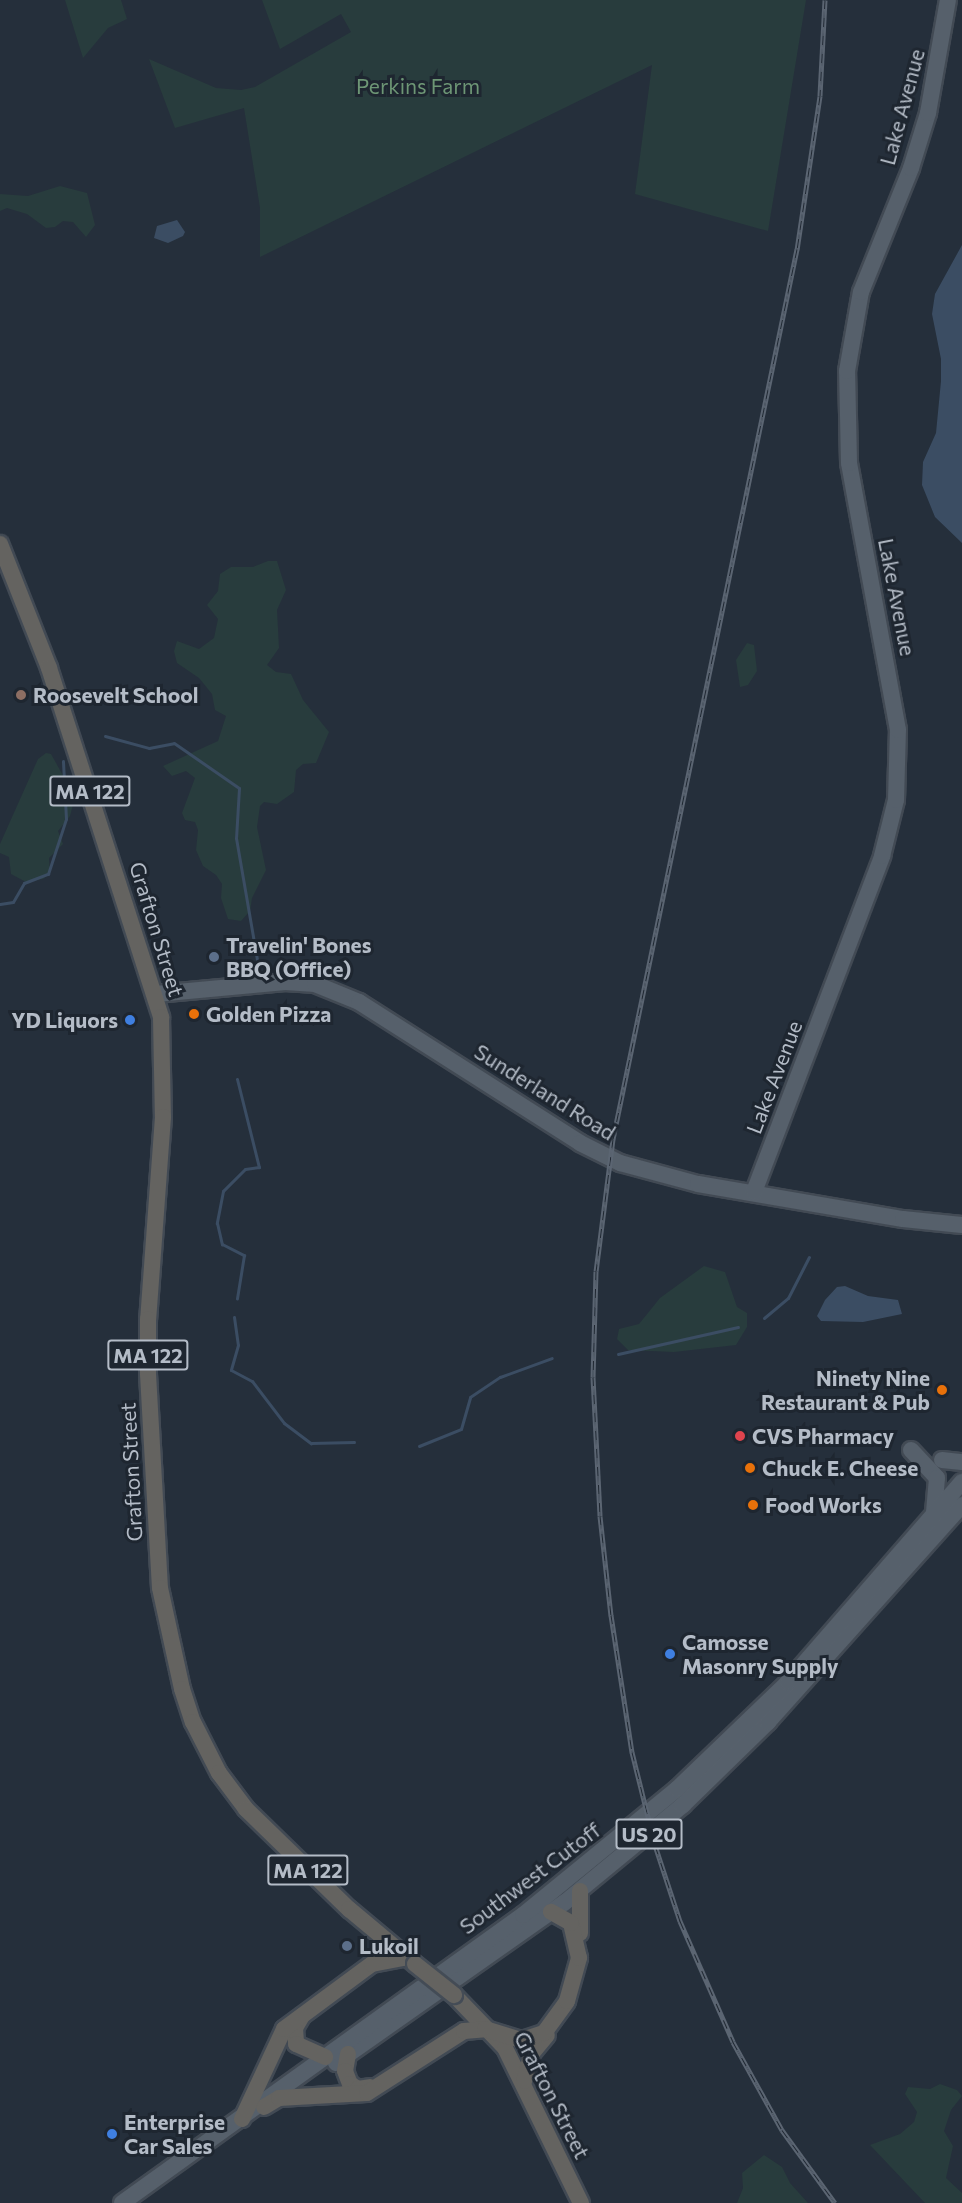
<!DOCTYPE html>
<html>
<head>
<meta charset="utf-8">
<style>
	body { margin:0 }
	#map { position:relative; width:962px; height:2203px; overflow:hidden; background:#252f3b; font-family:Commissioner,sans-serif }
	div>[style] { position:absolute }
	.green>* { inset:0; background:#283c3d }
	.water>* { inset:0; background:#3b4d63 }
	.stream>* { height:3px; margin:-1.5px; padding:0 1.5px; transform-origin:1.5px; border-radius:1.5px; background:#3b4d63 }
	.roads { filter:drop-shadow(2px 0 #424a54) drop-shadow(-2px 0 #424a54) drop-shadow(0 2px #424a54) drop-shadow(0 -2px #424a54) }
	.primary>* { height:16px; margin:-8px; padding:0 8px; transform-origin:8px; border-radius:8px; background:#56606b }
	.trunk>* { height:16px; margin:-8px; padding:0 8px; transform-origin:8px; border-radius:8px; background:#646360 }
	.rail>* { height:5px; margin-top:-2.5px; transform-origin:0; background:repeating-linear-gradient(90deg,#1e2630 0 9px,#5b6572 0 18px); box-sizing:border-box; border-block:2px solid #5b6572 }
	.bridges { filter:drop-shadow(2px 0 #444c56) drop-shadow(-2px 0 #444c56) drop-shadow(0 2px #444c56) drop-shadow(0 -2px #444c56) }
	.trunk-bridge>* { height:16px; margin:-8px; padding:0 8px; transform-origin:8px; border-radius:8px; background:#646360 }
	.dots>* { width:16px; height:16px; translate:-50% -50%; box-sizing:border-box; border:3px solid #1e2630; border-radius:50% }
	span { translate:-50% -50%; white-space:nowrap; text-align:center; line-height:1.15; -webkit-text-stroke:6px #1e2630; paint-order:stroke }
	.shield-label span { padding:2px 4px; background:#1e2630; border:2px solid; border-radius:4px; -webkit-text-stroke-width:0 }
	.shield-label { font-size:20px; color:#b4bcc7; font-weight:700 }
	.park-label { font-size:21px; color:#6d9675 }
	.street-label { font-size:21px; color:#b4bcc7 }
	.poi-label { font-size:21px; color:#b4bcc7; font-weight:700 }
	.left { translate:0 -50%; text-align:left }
	.right { translate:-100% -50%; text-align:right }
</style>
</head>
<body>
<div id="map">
	<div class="green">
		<i style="clip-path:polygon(65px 0,121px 0,127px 19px,108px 28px,83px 58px)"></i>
		<i style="clip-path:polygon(262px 0,806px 0,768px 231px,635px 194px,652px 65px,260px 257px,260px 208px,244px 108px,175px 128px,149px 59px,216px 88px,241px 90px,255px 87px,351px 32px,341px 14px,280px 49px)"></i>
		<i style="clip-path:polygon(60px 186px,87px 193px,95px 225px,86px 237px,73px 222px,63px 221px,55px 227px,46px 228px,27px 214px,7px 208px,0 211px,0 194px,28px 196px)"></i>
		<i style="clip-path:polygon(268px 561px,277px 561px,286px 590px,277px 610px,279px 648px,267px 665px,276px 672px,291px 674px,303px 700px,329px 732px,316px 763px,303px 764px,296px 770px,294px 792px,277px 804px,264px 802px,260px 806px,257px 827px,266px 870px,252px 898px,250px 911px,241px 921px,228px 919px,221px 898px,222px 884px,216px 875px,203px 866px,196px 850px,198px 830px,195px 822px,185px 820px,182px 813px,195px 778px,186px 771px,172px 776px,163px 766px,218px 741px,226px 716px,215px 710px,212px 694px,199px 678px,177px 663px,174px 651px,177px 641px,199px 649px,214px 638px,218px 619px,207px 605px,218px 591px,220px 574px,231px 567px,253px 567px)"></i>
		<i style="clip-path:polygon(747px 643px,754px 645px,757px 671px,748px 685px,740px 687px,736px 660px)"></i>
		<i style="clip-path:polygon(46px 753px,51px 754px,75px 797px,70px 816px,58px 831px,63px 844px,49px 858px,50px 873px,43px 879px,26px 882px,11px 874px,9px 857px,0 853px,0 844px,38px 759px)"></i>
		<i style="clip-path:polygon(704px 1266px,725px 1272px,737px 1307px,747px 1313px,747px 1327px,736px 1345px,674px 1352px,628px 1350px,617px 1339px,619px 1329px,639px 1324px,660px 1298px)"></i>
		<i style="clip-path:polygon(940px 2084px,957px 2090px,962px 2096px,951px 2110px,944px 2131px,953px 2146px,946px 2178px,962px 2193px,962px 2203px,925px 2203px,870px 2145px,900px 2134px,914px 2122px,917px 2112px,905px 2094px,908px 2087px,930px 2089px)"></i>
		<i style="clip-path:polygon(764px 2155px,782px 2167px,790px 2183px,808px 2203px,737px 2203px,743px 2188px,742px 2173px)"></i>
	</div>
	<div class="water">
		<i style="clip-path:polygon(177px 220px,185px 232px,183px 236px,168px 243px,154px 238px,157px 226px)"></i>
		<i style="clip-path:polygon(962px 245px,962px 543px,935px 517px,922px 485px,923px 462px,936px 433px,941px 381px,941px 359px,932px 314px,935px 294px)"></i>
		<i style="clip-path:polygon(845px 1286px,868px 1296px,898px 1300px,902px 1314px,863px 1322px,821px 1321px,817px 1316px,825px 1300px,837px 1287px)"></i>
	</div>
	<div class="stream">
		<i style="left:105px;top:736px;width:46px;rotate:15.3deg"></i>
		<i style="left:149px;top:748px;width:25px;rotate:-11deg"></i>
		<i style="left:174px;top:743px;width:79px;rotate:34.7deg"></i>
		<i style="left:239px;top:788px;width:50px;rotate:93.4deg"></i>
		<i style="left:236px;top:838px;width:129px;rotate:80.2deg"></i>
		<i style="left:0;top:904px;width:13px;rotate:-9deg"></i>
		<i style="left:13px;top:902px;width:22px;rotate:-60deg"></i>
		<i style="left:24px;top:883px;width:26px;rotate:-21deg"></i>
		<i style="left:48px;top:874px;width:58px;rotate:-71.9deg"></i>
		<i style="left:66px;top:819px;width:58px;rotate:-93deg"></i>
		<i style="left:237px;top:1079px;width:91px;rotate:76deg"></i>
		<i style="left:259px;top:1167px;width:14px;rotate:172deg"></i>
		<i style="left:245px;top:1169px;width:31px;rotate:135deg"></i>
		<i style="left:223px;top:1191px;width:33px;rotate:101deg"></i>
		<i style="left:217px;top:1223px;width:22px;rotate:77deg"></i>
		<i style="left:222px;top:1244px;width:25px;rotate:27deg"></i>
		<i style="left:244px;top:1255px;width:44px;rotate:99.2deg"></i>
		<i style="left:234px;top:1317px;width:28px;rotate:82deg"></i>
		<i style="left:238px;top:1345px;width:26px;rotate:106deg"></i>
		<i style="left:231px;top:1370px;width:24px;rotate:28deg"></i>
		<i style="left:252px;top:1381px;width:53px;rotate:52.7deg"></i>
		<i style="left:284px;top:1423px;width:34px;rotate:37deg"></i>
		<i style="left:311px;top:1443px;width:43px;rotate:-1.3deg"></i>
		<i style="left:764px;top:1318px;width:31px;rotate:-40deg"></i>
		<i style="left:788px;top:1298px;width:46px;rotate:-62.9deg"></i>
		<i style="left:618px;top:1354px;width:123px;rotate:-12.7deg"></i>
		<i style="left:419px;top:1446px;width:45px;rotate:-22deg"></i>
		<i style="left:461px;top:1429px;width:33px;rotate:-74deg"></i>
		<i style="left:470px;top:1397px;width:36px;rotate:-34deg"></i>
		<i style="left:500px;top:1377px;width:55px;rotate:-20.1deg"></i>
	</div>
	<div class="roads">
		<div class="primary">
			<i style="left:156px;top:994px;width:130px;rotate:-5.3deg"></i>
			<i style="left:285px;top:982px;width:30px;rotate:4deg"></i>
			<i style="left:315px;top:984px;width:48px;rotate:22.2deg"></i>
			<i style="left:359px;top:1002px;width:262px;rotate:32.5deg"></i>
			<i style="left:580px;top:1143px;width:45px;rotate:26.6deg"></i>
			<i style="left:620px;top:1163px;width:81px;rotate:15.1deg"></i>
			<i style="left:698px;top:1184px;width:208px;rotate:9.7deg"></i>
			<i style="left:903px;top:1219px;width:59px;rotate:5.8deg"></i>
			<i style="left:754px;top:1192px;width:360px;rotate:-69.1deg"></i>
			<i style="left:882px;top:856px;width:58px;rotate:-76deg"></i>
			<i style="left:896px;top:800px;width:70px;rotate:-88.4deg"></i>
			<i style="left:898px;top:730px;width:271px;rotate:-100.4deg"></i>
			<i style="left:849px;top:463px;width:92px;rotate:-91.2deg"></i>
			<i style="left:847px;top:371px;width:80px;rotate:-80deg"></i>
			<i style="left:861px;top:292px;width:134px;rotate:-68deg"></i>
			<i style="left:911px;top:168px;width:58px;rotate:-72.8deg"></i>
			<i style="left:928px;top:113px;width:115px;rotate:-80deg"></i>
			<i style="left:911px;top:1450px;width:38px;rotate:47deg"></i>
			<i style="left:937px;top:1478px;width:35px;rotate:95deg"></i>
			<i style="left:942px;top:1460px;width:20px;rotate:6deg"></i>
			<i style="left:336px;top:2063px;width:279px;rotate:-35.1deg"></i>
			<i style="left:564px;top:1903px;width:154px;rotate:-39.5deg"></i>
			<i style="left:683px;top:1805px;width:119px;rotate:-44.3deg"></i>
			<i style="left:768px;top:1722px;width:291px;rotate:-48.2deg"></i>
			<i style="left:122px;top:2203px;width:494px;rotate:-35.7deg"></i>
			<i style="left:523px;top:1915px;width:199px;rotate:-39.3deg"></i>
			<i style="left:677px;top:1789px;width:154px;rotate:-43.9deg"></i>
			<i style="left:788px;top:1682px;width:265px;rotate:-49deg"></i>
		</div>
		<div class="trunk">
			<i style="left:0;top:544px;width:133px;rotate:68.4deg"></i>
			<i style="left:49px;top:668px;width:367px;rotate:72.2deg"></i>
			<i style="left:161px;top:1017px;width:100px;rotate:88.9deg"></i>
			<i style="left:163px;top:1117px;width:203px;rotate:94.2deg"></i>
			<i style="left:148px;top:1319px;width:55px;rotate:90deg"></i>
			<i style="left:148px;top:1374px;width:214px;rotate:86.8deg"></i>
			<i style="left:160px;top:1588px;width:103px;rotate:77.7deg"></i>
			<i style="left:182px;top:1689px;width:35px;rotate:72deg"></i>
			<i style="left:193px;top:1722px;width:57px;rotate:63deg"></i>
			<i style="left:219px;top:1773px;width:45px;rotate:53.1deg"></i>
			<i style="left:246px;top:1809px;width:144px;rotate:44.2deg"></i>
			<i style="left:349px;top:1909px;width:86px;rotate:39.8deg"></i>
			<i style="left:580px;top:1891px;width:42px;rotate:90deg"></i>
			<i style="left:454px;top:1995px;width:74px;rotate:46.1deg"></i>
			<i style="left:505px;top:2048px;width:173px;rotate:63.9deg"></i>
			<i style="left:302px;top:2016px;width:14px;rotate:120deg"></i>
			<i style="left:295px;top:2028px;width:16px;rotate:86deg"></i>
			<i style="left:296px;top:2044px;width:32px;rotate:24deg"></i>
			<i style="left:348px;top:2054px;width:17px;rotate:100deg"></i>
			<i style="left:345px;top:2071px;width:14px;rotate:69deg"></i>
			<i style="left:350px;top:2084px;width:9px;rotate:32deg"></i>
			<i style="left:358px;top:2089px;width:12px;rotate:-9deg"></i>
			<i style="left:524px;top:2081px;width:29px;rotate:-74deg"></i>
			<i style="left:532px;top:2053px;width:23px;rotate:-50deg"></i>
			<i style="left:264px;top:2107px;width:17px;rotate:-31deg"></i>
			<i style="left:279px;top:2098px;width:88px;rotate:-3.3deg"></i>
			<i style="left:367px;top:2093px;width:115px;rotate:-32.6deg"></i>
			<i style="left:464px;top:2031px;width:21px;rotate:-5deg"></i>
			<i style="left:485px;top:2029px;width:39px;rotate:17deg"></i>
			<i style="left:522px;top:2040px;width:23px;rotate:-18deg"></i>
			<i style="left:544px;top:2033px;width:39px;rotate:-54deg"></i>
			<i style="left:567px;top:2001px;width:45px;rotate:-74.4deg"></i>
			<i style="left:579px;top:1958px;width:36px;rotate:-103deg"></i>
			<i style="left:571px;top:1923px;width:23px;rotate:-151deg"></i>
			<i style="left:242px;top:2119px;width:99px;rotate:-65deg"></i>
			<i style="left:284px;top:2029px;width:109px;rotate:-36.5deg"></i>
			<i style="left:372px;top:1964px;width:36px;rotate:-11deg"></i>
		</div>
	</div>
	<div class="rail">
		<i style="left:825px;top:0;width:96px;rotate:93deg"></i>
		<i style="left:820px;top:96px;width:155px;rotate:98.5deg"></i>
		<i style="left:797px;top:249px;width:909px;rotate:101.68deg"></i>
		<i style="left:613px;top:1139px;width:133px;rotate:97.3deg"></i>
		<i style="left:596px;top:1271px;width:106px;rotate:91.6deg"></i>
		<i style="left:593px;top:1377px;width:139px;rotate:87.1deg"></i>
		<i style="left:600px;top:1516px;width:100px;rotate:83.7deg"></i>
		<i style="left:611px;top:1615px;width:139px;rotate:81.3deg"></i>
		<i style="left:632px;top:1752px;width:96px;rotate:76.1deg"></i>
		<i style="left:655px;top:1845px;width:80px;rotate:71.8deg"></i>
		<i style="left:680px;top:1921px;width:132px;rotate:66.3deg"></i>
		<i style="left:733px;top:2042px;width:101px;rotate:60.9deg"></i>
		<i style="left:782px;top:2130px;width:90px;rotate:54deg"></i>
	</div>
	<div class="bridges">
		<div class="trunk-bridge">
			<i style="left:415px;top:1964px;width:50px;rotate:38.5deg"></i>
		</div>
	</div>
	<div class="dots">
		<i style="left:21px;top:695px;background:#8d6e63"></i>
		<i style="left:214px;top:957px;background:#5c6f8a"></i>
		<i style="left:194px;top:1014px;background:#e8710a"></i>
		<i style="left:130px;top:1020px;background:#3f7fe0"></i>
		<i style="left:942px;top:1390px;background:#e8710a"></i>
		<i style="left:740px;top:1436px;background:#e0444e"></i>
		<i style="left:750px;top:1468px;background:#e8710a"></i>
		<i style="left:753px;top:1505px;background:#e8710a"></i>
		<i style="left:670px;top:1654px;background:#3f7fe0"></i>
		<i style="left:347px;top:1946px;background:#5c6f8a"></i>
		<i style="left:112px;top:2134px;background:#3f7fe0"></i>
	</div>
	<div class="shield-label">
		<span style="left:90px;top:791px">MA 122</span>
		<span style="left:148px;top:1355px">MA 122</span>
		<span style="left:649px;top:1834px">US 20</span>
		<span style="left:308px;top:1870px">MA 122</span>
	</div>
	<div class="park-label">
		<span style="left:418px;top:86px">Perkins Farm</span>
	</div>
	<div class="street-label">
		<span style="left:902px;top:107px;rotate:-75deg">Lake Avenue</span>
		<span style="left:897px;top:597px;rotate:79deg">Lake Avenue</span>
		<span style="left:157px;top:929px;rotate:73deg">Grafton Street</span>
		<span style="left:774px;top:1077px;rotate:-69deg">Lake Avenue</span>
		<span style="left:545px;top:1092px;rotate:32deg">Sunderland Road</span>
		<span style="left:131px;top:1472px;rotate:-93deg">Grafton Street</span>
		<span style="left:530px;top:1878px;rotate:-37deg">Southwest Cutoff</span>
		<span style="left:552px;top:2095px;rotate:63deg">Grafton Street</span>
	</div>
	<div class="poi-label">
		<span class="left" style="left:33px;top:695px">Roosevelt School</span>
		<span class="left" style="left:226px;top:957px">Travelin' Bones<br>BBQ (Office)</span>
		<span class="left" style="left:206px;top:1014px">Golden Pizza</span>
		<span class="right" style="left:118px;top:1020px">YD Liquors</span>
		<span class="right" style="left:930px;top:1390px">Ninety Nine<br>Restaurant &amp; Pub</span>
		<span class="left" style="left:752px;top:1436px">CVS Pharmacy</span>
		<span class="left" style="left:762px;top:1468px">Chuck E. Cheese</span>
		<span class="left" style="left:765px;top:1505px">Food Works</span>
		<span class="left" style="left:682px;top:1654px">Camosse<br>Masonry Supply</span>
		<span class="left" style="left:359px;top:1946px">Lukoil</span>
		<span class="left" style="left:124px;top:2134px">Enterprise<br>Car Sales</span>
	</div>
</div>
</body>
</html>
